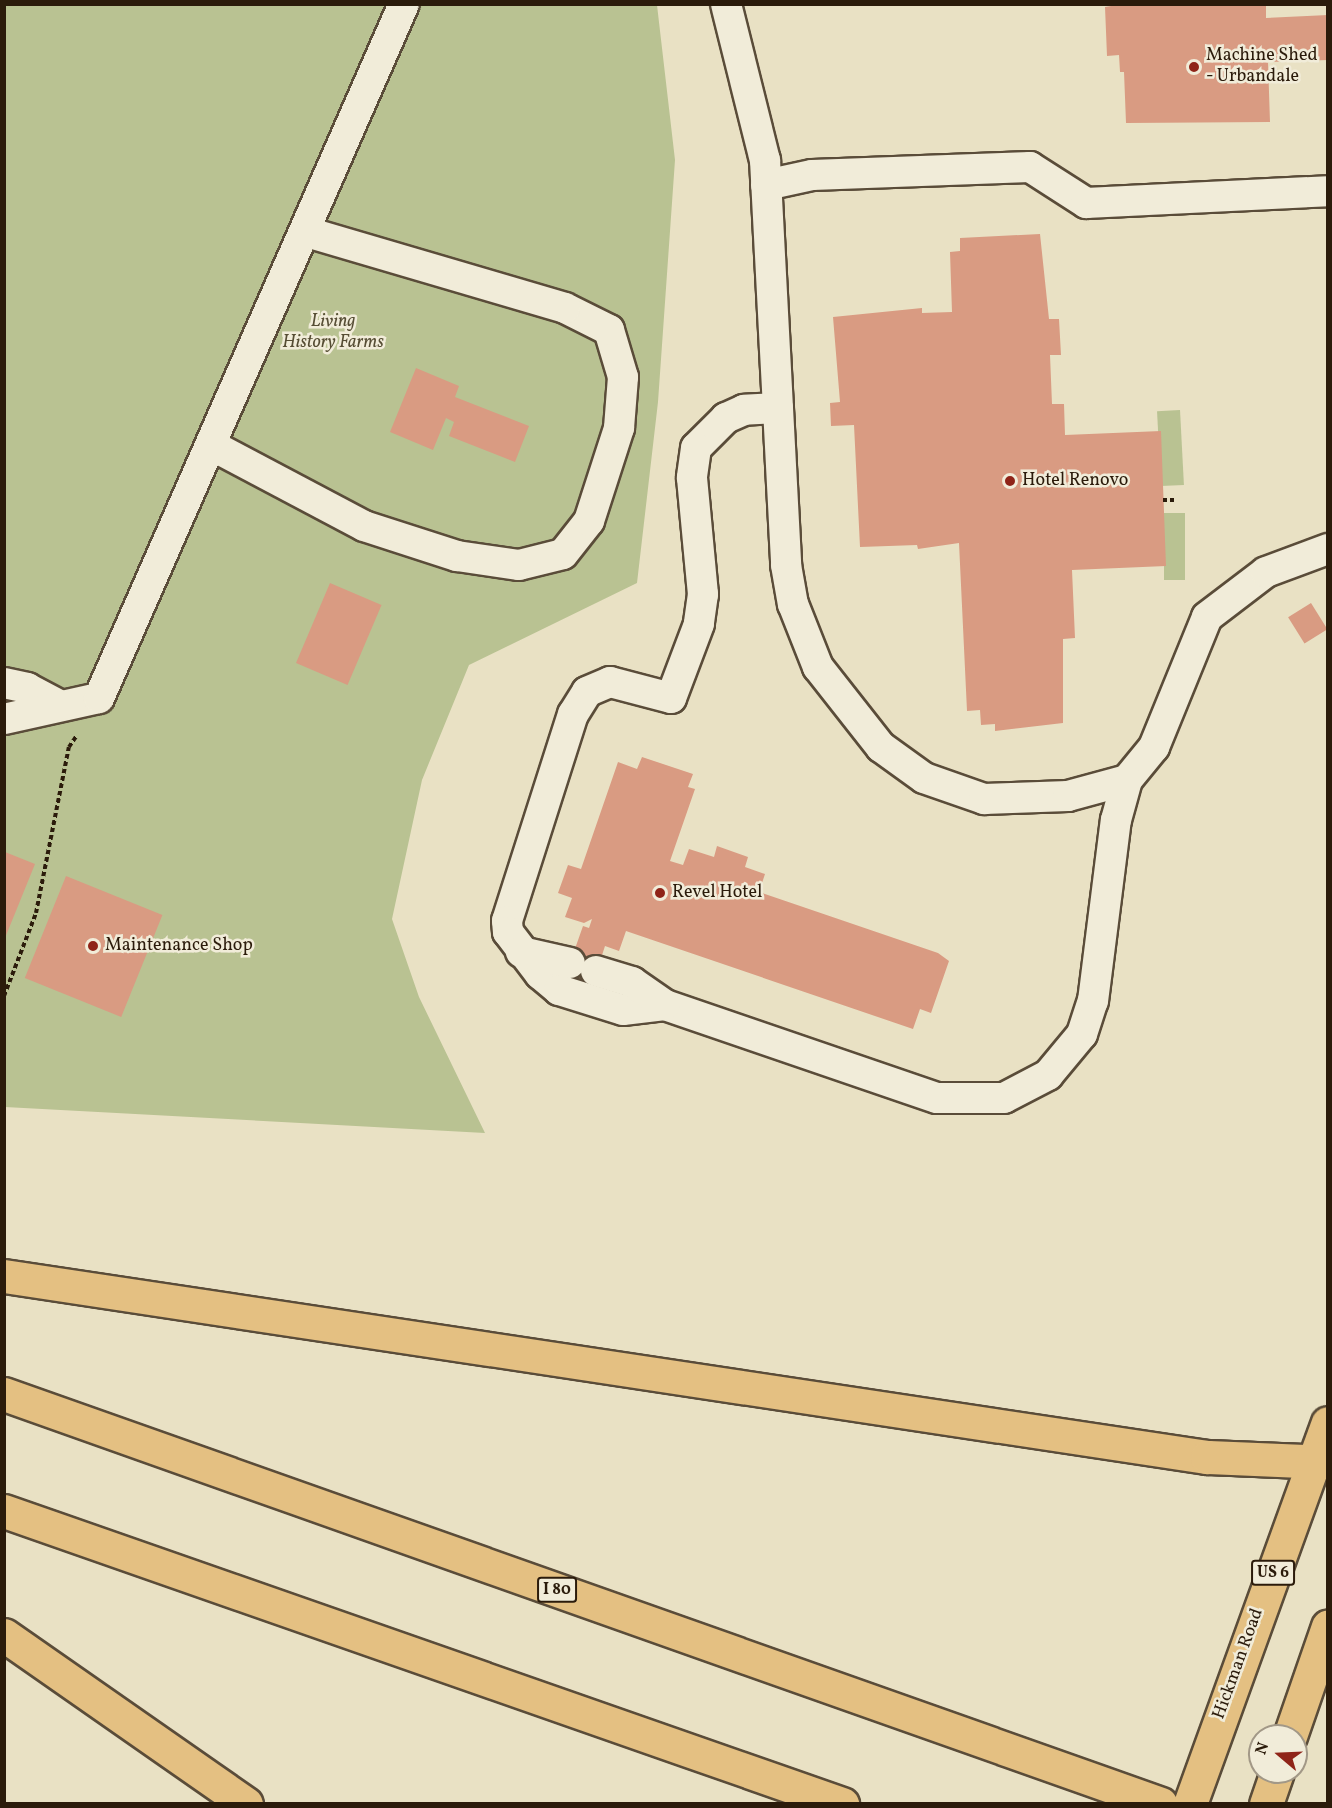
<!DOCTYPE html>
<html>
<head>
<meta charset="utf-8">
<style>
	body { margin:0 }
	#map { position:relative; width:1332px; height:1808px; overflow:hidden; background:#e9e1c4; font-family:Vollkorn,serif }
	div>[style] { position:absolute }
	.green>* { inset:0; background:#b9c292; transform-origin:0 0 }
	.building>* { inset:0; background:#d99b82; transform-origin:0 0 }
	.path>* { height:4px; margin-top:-2px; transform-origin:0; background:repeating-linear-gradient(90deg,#2b1b0b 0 4.5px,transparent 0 7.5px) }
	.roads { filter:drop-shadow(2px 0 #5a4c39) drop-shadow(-2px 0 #5a4c39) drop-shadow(0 2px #5a4c39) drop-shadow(0 -2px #5a4c39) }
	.minor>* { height:30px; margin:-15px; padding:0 15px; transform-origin:15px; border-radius:15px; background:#f1ecd9 }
	.major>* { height:33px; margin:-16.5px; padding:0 16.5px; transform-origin:16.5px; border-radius:16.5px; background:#e4c082 }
	.highway>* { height:33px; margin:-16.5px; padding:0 16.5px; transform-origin:16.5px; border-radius:16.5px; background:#e4c082 }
	.dots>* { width:16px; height:16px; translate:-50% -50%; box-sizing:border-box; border:3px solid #f1ecd9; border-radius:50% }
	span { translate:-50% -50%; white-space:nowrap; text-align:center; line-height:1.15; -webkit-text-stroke:5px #f1ecd9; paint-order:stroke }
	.shield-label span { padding:2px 4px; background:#f1ecd9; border:2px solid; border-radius:4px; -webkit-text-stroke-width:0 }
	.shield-label { font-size:16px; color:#2b1b0b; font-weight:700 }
	.poi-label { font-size:18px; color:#2b1b0b }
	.left { translate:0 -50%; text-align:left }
	.park-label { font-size:18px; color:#564d34; font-style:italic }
	.street-label { font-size:18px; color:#2b1b0b }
	.frame { position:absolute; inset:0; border:6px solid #2b1b0b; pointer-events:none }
	.north { position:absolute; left:1248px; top:1724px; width:60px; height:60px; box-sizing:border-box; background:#f1ecd9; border:2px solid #a29887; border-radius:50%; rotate:289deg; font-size:16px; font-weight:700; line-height:24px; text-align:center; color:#2b1b0b }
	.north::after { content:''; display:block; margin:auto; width:21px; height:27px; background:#8f2418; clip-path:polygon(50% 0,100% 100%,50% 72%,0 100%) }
</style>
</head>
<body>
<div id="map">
	<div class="green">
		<i style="clip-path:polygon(4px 5px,657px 5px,675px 160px,658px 402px,637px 583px,469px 665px,422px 780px,392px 919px,419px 997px,485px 1133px,5px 1107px)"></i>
		<i style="left:1180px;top:410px;width:75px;height:23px;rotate:87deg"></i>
		<i style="left:1164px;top:513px;width:21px;height:67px"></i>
	</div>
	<div class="building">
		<i style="clip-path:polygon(1117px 5px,1266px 5px,1266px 18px,1328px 15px,1328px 60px,1268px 62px,1270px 122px,1126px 123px,1124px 72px,1120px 72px,1119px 55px,1107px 56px,1105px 7px)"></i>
		<i style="clip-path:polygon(1040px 234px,1049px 319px,1059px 319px,1061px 355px,1050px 355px,1052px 404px,1064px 404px,1065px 435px,1161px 431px,1166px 566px,1072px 570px,1075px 638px,1063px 639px,1063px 723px,995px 731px,995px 724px,981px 725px,980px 710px,967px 711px,959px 543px,918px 549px,917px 545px,860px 547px,854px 425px,831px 426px,830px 403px,840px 402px,833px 317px,922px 308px,922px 313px,952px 312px,950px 252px,960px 251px,960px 238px)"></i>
		<i style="clip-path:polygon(416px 368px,459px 386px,455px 397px,529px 426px,515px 462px,449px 436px,454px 422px,446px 418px,433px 450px,390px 432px)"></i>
		<i style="left:330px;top:583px;width:56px;height:87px;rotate:23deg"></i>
		<i style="left:1311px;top:603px;width:31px;height:27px;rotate:58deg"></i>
		<i style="clip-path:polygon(642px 757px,693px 774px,688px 787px,695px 789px,670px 861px,683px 865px,689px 849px,714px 857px,717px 846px,748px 857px,745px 867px,765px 874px,759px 892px,938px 953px,949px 961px,931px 1013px,920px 1009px,913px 1029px,626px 931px,619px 951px,605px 946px,591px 989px,564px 980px,583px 926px,589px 928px,592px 919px,584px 923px,565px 917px,572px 898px,558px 893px,568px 865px,581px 869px,618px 762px,637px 769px)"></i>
		<i style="clip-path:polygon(5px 852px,35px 864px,5px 938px)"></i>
		<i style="left:66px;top:876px;width:104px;height:110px;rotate:22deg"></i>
	</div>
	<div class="path">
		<i style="left:1163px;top:500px;width:11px"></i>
		<i style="left:4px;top:996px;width:89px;rotate:-68.9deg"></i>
		<i style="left:36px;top:913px;width:169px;rotate:-78.8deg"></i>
		<i style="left:69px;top:747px;width:14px;rotate:-56deg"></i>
	</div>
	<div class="roads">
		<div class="minor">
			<i style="left:726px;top:4px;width:161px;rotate:76deg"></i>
			<i style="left:765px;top:160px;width:406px;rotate:87deg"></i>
			<i style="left:786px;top:565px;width:40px;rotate:80deg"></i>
			<i style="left:793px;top:604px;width:68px;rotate:68.4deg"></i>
			<i style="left:818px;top:667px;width:102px;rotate:51.8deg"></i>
			<i style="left:881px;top:747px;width:53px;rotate:35.8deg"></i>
			<i style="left:924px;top:778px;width:64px;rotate:19.3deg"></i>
			<i style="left:984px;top:799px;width:84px;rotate:-2deg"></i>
			<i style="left:1068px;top:796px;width:61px;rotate:-15.2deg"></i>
			<i style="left:1127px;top:780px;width:43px;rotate:-50.7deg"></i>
			<i style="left:1154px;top:747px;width:140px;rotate:-67.8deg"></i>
			<i style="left:1207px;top:617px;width:74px;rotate:-37.3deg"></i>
			<i style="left:1266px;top:572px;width:66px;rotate:-20.4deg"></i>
			<i style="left:766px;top:185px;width:47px;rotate:-12.3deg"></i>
			<i style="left:812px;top:175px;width:218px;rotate:-2.1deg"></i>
			<i style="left:1030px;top:167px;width:67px;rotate:32.7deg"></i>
			<i style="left:1086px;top:203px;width:242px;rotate:-2.8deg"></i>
			<i style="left:778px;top:408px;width:34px;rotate:177deg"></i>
			<i style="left:744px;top:410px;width:20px;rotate:156deg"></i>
			<i style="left:726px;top:418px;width:42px;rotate:135deg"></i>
			<i style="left:696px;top:448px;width:30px;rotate:98deg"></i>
			<i style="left:692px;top:478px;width:117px;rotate:84.6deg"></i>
			<i style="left:703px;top:594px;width:30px;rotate:98deg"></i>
			<i style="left:699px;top:624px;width:79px;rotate:110.7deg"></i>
			<i style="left:671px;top:698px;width:63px;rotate:-165.3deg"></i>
			<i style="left:610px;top:682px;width:25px;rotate:157deg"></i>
			<i style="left:587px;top:692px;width:26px;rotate:122deg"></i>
			<i style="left:573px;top:714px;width:217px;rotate:107.7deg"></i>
			<i style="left:507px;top:921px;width:11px;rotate:85deg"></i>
			<i style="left:508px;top:932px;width:53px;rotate:52.7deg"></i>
			<i style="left:540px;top:974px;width:25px;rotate:40deg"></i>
			<i style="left:559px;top:990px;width:67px;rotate:17.4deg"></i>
			<i style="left:623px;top:1010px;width:42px;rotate:-6.8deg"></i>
			<i style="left:665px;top:1005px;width:287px;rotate:18.9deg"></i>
			<i style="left:937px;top:1098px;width:67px"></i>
			<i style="left:1004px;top:1098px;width:50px;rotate:-27.6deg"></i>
			<i style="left:1048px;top:1075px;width:53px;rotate:-50.3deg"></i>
			<i style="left:1082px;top:1034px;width:35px;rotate:-72deg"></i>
			<i style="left:1093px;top:1001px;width:182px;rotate:-82.8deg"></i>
			<i style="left:1116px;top:820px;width:41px;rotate:-74.6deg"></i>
			<i style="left:213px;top:446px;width:171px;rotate:27.9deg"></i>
			<i style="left:364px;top:526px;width:98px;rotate:17.9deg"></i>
			<i style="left:457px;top:556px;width:63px;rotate:8.3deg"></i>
			<i style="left:519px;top:565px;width:45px;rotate:-14deg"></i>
			<i style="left:563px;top:554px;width:42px;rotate:-51.8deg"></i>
			<i style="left:589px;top:521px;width:98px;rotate:-72.1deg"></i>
			<i style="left:619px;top:428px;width:51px;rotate:-85.5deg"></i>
			<i style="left:623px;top:377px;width:49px;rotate:-106.6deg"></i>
			<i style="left:609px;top:330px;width:49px;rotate:-153.4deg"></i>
			<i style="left:565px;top:308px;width:269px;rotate:-163.6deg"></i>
			<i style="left:4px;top:683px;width:24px;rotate:12deg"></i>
			<i style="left:27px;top:688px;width:38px;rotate:28deg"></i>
			<i style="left:4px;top:719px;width:97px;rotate:-12.5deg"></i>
			<i style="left:99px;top:698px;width:758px;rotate:-66.28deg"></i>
			<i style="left:521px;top:952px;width:50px;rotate:12.7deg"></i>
			<i style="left:596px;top:971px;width:38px;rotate:17deg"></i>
			<i style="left:632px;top:982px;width:40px;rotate:34.9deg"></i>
		</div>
		<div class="major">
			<i style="left:1315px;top:1458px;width:37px;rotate:-70deg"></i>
		</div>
		<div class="highway">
			<i style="left:4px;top:1276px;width:1217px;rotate:8.56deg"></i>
			<i style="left:1207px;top:1457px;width:121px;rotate:2.4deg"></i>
			<i style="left:4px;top:1394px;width:1227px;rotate:19.51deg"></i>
			<i style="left:4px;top:1511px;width:888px;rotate:19.27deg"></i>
			<i style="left:4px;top:1635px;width:295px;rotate:34.9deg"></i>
			<i style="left:1290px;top:1736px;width:116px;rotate:-70.9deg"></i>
			<i style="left:1190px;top:1804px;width:368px;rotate:-70.1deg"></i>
			<i style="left:1266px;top:1804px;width:34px;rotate:-71deg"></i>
		</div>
	</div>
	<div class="dots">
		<i style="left:1194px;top:67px;background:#8f2418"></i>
		<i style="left:1010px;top:481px;background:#8f2418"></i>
		<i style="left:660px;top:893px;background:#8f2418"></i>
		<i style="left:93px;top:946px;background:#8f2418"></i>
	</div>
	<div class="shield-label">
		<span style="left:1273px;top:1573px">US 6</span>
		<span style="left:557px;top:1590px">I 80</span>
	</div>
	<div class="poi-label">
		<span class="left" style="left:1206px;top:67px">Machine Shed<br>- Urbandale</span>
		<span class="left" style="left:1022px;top:481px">Hotel Renovo</span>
		<span class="left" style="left:672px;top:893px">Revel Hotel</span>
		<span class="left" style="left:105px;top:946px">Maintenance Shop</span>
	</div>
	<div class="park-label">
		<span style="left:333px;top:333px">Living<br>History Farms</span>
	</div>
	<div class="street-label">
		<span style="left:1239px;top:1664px;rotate:-70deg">Hickman Road</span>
	</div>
	<div class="frame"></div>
	<div class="north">N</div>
</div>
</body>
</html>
